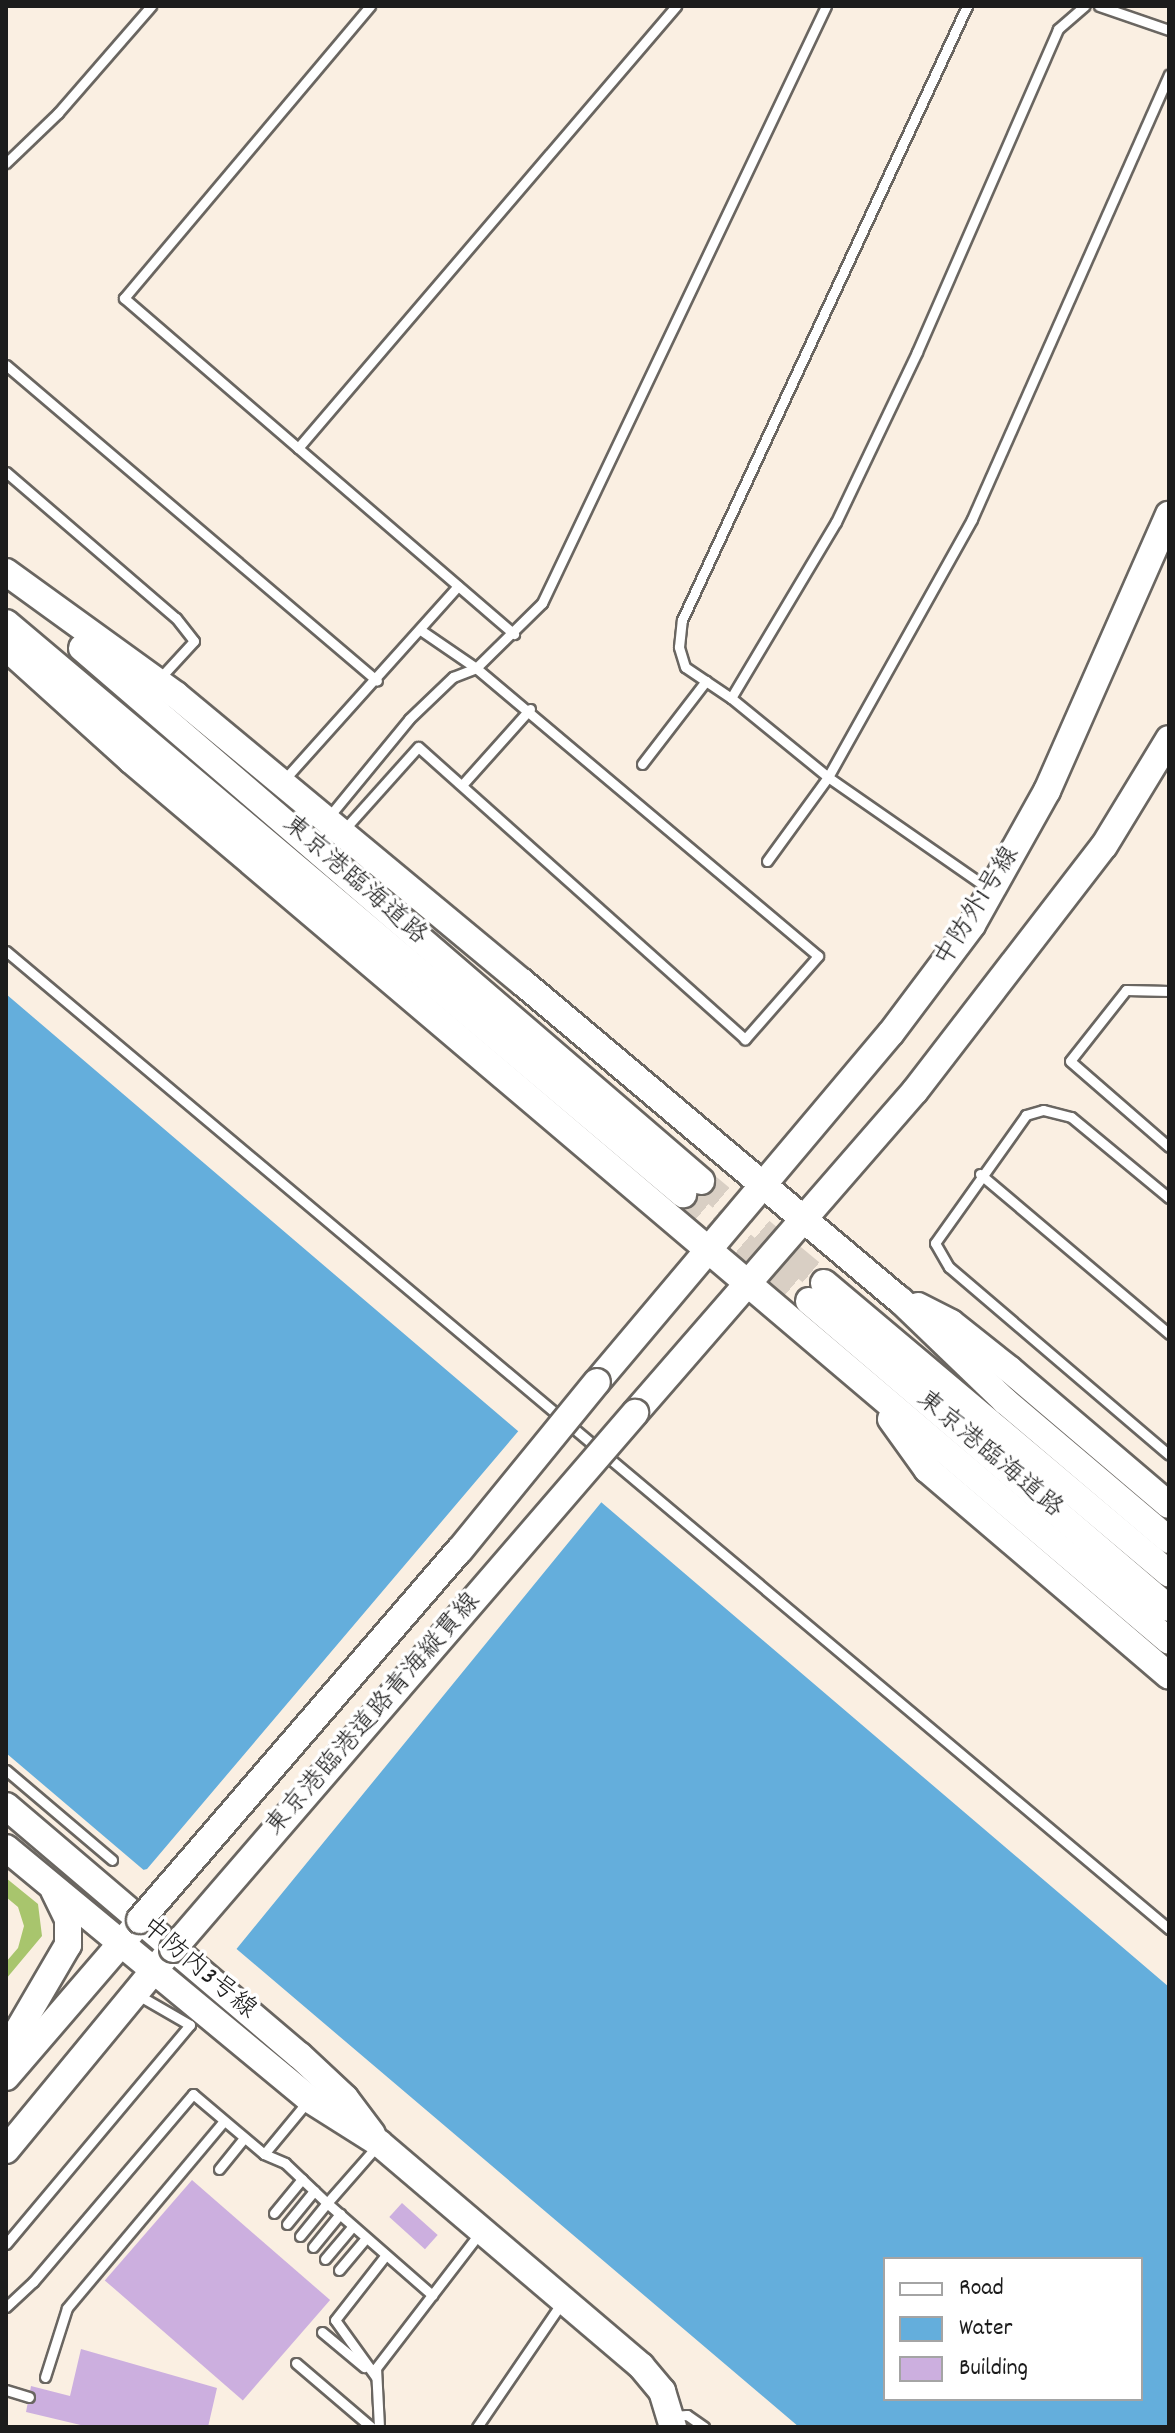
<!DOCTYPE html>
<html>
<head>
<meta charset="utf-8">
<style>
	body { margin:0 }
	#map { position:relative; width:1175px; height:2433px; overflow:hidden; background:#faefe2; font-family:Dekko,"Klee One",sans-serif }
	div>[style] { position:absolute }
	.green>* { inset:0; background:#a8c56d }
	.water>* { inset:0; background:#64aedc }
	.pier>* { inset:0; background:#faefe2 }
	.building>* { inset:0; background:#ccafdf; transform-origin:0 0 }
	.secondary-tunnel>* { height:26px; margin-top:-13px; transform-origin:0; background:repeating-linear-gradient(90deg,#d9cfc4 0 26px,transparent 0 39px) }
	.roads { filter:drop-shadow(2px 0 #6a6661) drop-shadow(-2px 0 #6a6661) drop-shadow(0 2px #6a6661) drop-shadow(0 -2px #6a6661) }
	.lane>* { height:9px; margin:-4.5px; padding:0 4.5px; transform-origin:4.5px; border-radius:4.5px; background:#fff }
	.secondary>* { height:26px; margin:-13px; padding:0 13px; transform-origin:13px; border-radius:13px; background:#fff }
	.bridges { filter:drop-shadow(2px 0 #6a6661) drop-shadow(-2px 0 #6a6661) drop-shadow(0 2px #6a6661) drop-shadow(0 -2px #6a6661) }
	.secondary-bridge>* { height:26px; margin:-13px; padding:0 13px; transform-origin:13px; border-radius:13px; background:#fff }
	span { translate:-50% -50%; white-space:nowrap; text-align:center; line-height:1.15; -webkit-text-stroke:7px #fff; paint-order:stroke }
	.street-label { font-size:26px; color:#1c1c1c }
	.frame { position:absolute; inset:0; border:8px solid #1c1c1c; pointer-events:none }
	.legend { position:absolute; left:883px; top:2257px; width:260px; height:144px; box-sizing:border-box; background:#fff; border:2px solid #a4a4a4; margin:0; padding:10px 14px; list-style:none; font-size:24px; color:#1c1c1c }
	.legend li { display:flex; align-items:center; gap:16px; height:40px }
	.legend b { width:40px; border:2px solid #a4a4a4 }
</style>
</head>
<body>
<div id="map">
	<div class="green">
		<i style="clip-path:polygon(6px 1878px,38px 1904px,42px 1936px,6px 1979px,6px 1962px,18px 1948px,24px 1926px,18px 1907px,6px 1897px)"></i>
	</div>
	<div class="water">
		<i style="clip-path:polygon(evenodd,6px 994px,1169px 1987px,1169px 2427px,799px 2427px,6px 1753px,6px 994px,885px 2259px,1141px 2259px,1141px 2399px,885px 2399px,885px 2259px)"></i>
	</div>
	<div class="pier">
		<i style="clip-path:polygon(521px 1428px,604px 1499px,234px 1952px,139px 1871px,147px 1869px)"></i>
	</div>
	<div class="building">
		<i style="left:192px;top:2180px;width:183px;height:133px;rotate:41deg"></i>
		<i style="left:402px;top:2203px;width:48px;height:19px;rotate:42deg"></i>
		<i style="clip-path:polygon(81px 2349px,217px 2388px,208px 2427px,89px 2427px,26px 2412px,31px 2386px,70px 2396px)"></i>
	</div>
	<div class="secondary-tunnel">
		<i style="left:701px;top:1181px;width:160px;rotate:39.7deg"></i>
		<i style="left:683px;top:1194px;width:165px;rotate:40.3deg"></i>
	</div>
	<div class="roads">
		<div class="lane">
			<i style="left:370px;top:6px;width:382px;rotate:130.1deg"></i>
			<i style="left:124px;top:298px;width:515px;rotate:40.75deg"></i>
			<i style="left:1099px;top:6px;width:74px;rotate:18.9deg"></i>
			<i style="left:6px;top:163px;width:72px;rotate:-43.9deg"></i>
			<i style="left:58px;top:113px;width:142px;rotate:-49deg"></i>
			<i style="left:6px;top:365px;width:487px;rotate:40.4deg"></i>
			<i style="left:298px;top:448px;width:582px;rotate:-49.46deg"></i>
			<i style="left:6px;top:472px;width:224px;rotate:40.7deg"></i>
			<i style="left:176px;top:618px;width:29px;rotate:52deg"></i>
			<i style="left:194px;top:641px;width:52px;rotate:132.6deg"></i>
			<i style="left:422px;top:631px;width:65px;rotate:34.4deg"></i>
			<i style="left:476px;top:668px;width:93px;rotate:-44.6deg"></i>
			<i style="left:542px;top:603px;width:661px;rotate:-64.56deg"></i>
			<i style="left:731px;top:698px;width:55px;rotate:-146deg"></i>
			<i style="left:685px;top:667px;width:21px;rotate:-107deg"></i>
			<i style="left:679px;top:647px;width:27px;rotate:-84deg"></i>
			<i style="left:682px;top:620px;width:677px;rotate:-65.1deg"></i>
			<i style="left:642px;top:764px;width:105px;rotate:-52.4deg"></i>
			<i style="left:283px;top:781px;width:262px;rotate:-48.1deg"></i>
			<i style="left:462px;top:785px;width:102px;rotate:-48.2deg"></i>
			<i style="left:327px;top:819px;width:129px;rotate:-50.6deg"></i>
			<i style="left:409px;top:719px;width:61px;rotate:-43.7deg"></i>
			<i style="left:453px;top:677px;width:25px;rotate:-21deg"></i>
			<i style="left:476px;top:668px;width:447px;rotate:40.1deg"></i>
			<i style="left:818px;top:956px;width:111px;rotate:131.3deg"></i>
			<i style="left:745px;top:1039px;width:438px;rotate:-138.2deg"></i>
			<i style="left:418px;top:747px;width:114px;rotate:131.8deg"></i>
			<i style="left:767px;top:861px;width:104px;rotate:-54deg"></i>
			<i style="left:828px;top:777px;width:125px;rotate:-140.8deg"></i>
			<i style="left:731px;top:698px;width:205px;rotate:-59.2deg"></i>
			<i style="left:836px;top:522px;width:188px;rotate:-64.5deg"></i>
			<i style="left:917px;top:352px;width:352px;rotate:-66.4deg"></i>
			<i style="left:1058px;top:29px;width:35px;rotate:-41deg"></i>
			<i style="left:989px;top:889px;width:196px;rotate:-145.2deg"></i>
			<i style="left:828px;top:777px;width:295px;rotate:-60.8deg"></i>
			<i style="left:972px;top:519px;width:486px;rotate:-66.1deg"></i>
			<i style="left:6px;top:951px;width:1520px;rotate:40.06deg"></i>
			<i style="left:1169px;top:991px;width:43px;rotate:-178.7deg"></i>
			<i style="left:1126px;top:990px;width:90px;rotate:128.3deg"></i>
			<i style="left:1070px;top:1061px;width:131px;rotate:41deg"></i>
			<i style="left:980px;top:1174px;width:248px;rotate:40.2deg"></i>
			<i style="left:1169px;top:1198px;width:127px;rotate:-140.4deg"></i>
			<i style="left:1071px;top:1117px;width:29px;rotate:-166deg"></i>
			<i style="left:1043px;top:1110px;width:18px;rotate:164deg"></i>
			<i style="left:1026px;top:1115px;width:157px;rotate:125.4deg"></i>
			<i style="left:935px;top:1243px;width:28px;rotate:60deg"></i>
			<i style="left:949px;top:1267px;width:289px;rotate:40.5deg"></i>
			<i style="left:6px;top:1770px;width:139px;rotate:40.3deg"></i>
			<i style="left:264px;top:2154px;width:23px;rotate:23deg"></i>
			<i style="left:285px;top:2163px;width:58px;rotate:43.6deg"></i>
			<i style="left:327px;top:2203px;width:76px;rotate:-48.7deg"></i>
			<i style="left:219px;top:2169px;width:40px;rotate:-51deg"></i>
			<i style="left:274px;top:2213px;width:44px;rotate:-50.5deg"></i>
			<i style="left:287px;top:2224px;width:43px;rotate:-50.7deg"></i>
			<i style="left:300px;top:2236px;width:43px;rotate:-50.7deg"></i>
			<i style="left:327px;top:2203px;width:140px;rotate:41.2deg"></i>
			<i style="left:6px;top:2244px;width:286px;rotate:-50deg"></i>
			<i style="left:190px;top:2025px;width:60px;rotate:-150deg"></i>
			<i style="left:313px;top:2247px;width:43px;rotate:-50.7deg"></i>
			<i style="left:325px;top:2259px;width:43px;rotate:-49.7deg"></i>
			<i style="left:339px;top:2270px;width:42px;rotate:-49.8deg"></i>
			<i style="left:6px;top:2307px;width:37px;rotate:-43deg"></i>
			<i style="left:33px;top:2282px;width:247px;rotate:-49.6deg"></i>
			<i style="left:193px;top:2094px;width:93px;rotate:40.2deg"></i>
			<i style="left:264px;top:2154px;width:67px;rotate:-50.4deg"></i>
			<i style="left:322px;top:2332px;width:55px;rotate:39.8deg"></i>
			<i style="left:296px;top:2363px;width:99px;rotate:40.5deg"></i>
			<i style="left:45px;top:2377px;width:72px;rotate:-72.3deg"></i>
			<i style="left:67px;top:2308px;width:244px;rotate:-50deg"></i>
			<i style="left:376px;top:2377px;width:70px;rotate:-125.7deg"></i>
			<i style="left:335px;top:2320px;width:81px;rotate:-52deg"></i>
			<i style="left:6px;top:2390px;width:24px;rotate:17deg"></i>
			<i style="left:672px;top:2416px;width:15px;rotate:-4deg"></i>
			<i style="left:687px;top:2415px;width:21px;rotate:35deg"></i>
			<i style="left:379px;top:2427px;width:59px;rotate:-92.9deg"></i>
			<i style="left:376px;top:2368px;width:169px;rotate:-52.5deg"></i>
			<i style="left:477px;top:2427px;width:153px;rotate:-55.7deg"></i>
		</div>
		<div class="secondary">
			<i style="left:6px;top:572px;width:210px;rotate:35.9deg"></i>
			<i style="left:176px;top:695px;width:450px;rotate:39.7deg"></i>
			<i style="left:522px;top:982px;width:494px;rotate:40.1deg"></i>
			<i style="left:900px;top:1300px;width:146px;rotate:43.9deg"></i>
			<i style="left:1005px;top:1401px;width:215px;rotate:40.3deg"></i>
			<i style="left:6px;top:623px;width:886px;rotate:40.15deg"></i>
			<i style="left:6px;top:647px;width:169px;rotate:42.1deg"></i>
			<i style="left:131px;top:760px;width:1361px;rotate:40.32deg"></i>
			<i style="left:82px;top:648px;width:817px;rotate:40.73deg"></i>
			<i style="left:824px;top:1283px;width:451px;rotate:40.1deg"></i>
			<i style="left:809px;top:1301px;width:473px;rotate:40.5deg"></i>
			<i style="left:918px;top:1306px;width:37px;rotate:27deg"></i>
			<i style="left:951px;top:1323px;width:74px;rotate:38.4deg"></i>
			<i style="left:1009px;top:1369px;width:210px;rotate:40.4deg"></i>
			<i style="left:597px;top:1382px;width:456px;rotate:-49.9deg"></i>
			<i style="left:891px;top:1033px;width:135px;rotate:-53.1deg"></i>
			<i style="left:972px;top:925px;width:154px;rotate:-60.8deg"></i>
			<i style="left:1047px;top:791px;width:302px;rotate:-66.2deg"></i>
			<i style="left:635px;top:1413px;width:427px;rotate:-49deg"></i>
			<i style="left:915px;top:1091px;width:309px;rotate:-52.4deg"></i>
			<i style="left:1104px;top:846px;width:125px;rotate:-58.7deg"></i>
			<i style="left:891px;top:1419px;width:62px;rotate:54.2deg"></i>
			<i style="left:927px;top:1469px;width:318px;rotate:40.5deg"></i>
			<i style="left:6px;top:1806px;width:385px;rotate:40.4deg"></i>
			<i style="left:299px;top:2055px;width:63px;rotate:43.1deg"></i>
			<i style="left:345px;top:2098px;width:45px;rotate:53.1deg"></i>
			<i style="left:6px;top:1848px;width:393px;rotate:39.6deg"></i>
			<i style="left:309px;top:2099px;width:83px;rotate:32.2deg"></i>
			<i style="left:379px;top:2143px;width:344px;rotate:40.4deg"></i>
			<i style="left:641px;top:2366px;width:33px;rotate:50deg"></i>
			<i style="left:662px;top:2391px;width:38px;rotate:73deg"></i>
			<i style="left:6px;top:2051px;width:123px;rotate:-59.7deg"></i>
			<i style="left:68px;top:1945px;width:26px;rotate:-90deg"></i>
			<i style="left:68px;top:1919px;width:32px;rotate:-116deg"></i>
			<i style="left:6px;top:2077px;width:196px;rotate:-49.3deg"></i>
			<i style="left:6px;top:2150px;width:250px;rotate:-50.5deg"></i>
		</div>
	</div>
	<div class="bridges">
		<div class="secondary-bridge">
			<i style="left:140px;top:1920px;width:488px;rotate:-49.2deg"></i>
			<i style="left:459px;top:1551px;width:218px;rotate:-50.8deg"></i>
			<i style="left:173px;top:1949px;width:708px;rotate:-49.24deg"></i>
		</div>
	</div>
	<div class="street-label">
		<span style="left:354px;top:881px;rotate:41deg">東京港臨海道路</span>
		<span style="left:978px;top:907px;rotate:-58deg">中防外1号線</span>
		<span style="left:989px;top:1455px;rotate:40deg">東京港臨海道路</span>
		<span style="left:374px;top:1715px;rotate:-49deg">東京港臨港道路青海縦貫線</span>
		<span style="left:198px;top:1969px;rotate:40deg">中防内3号線</span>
	</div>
	<div class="frame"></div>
	<ul class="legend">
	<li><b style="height:10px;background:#fff"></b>Road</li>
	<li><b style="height:22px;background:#64aedc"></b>Water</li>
	<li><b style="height:22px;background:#ccafdf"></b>Building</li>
	</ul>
</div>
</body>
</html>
